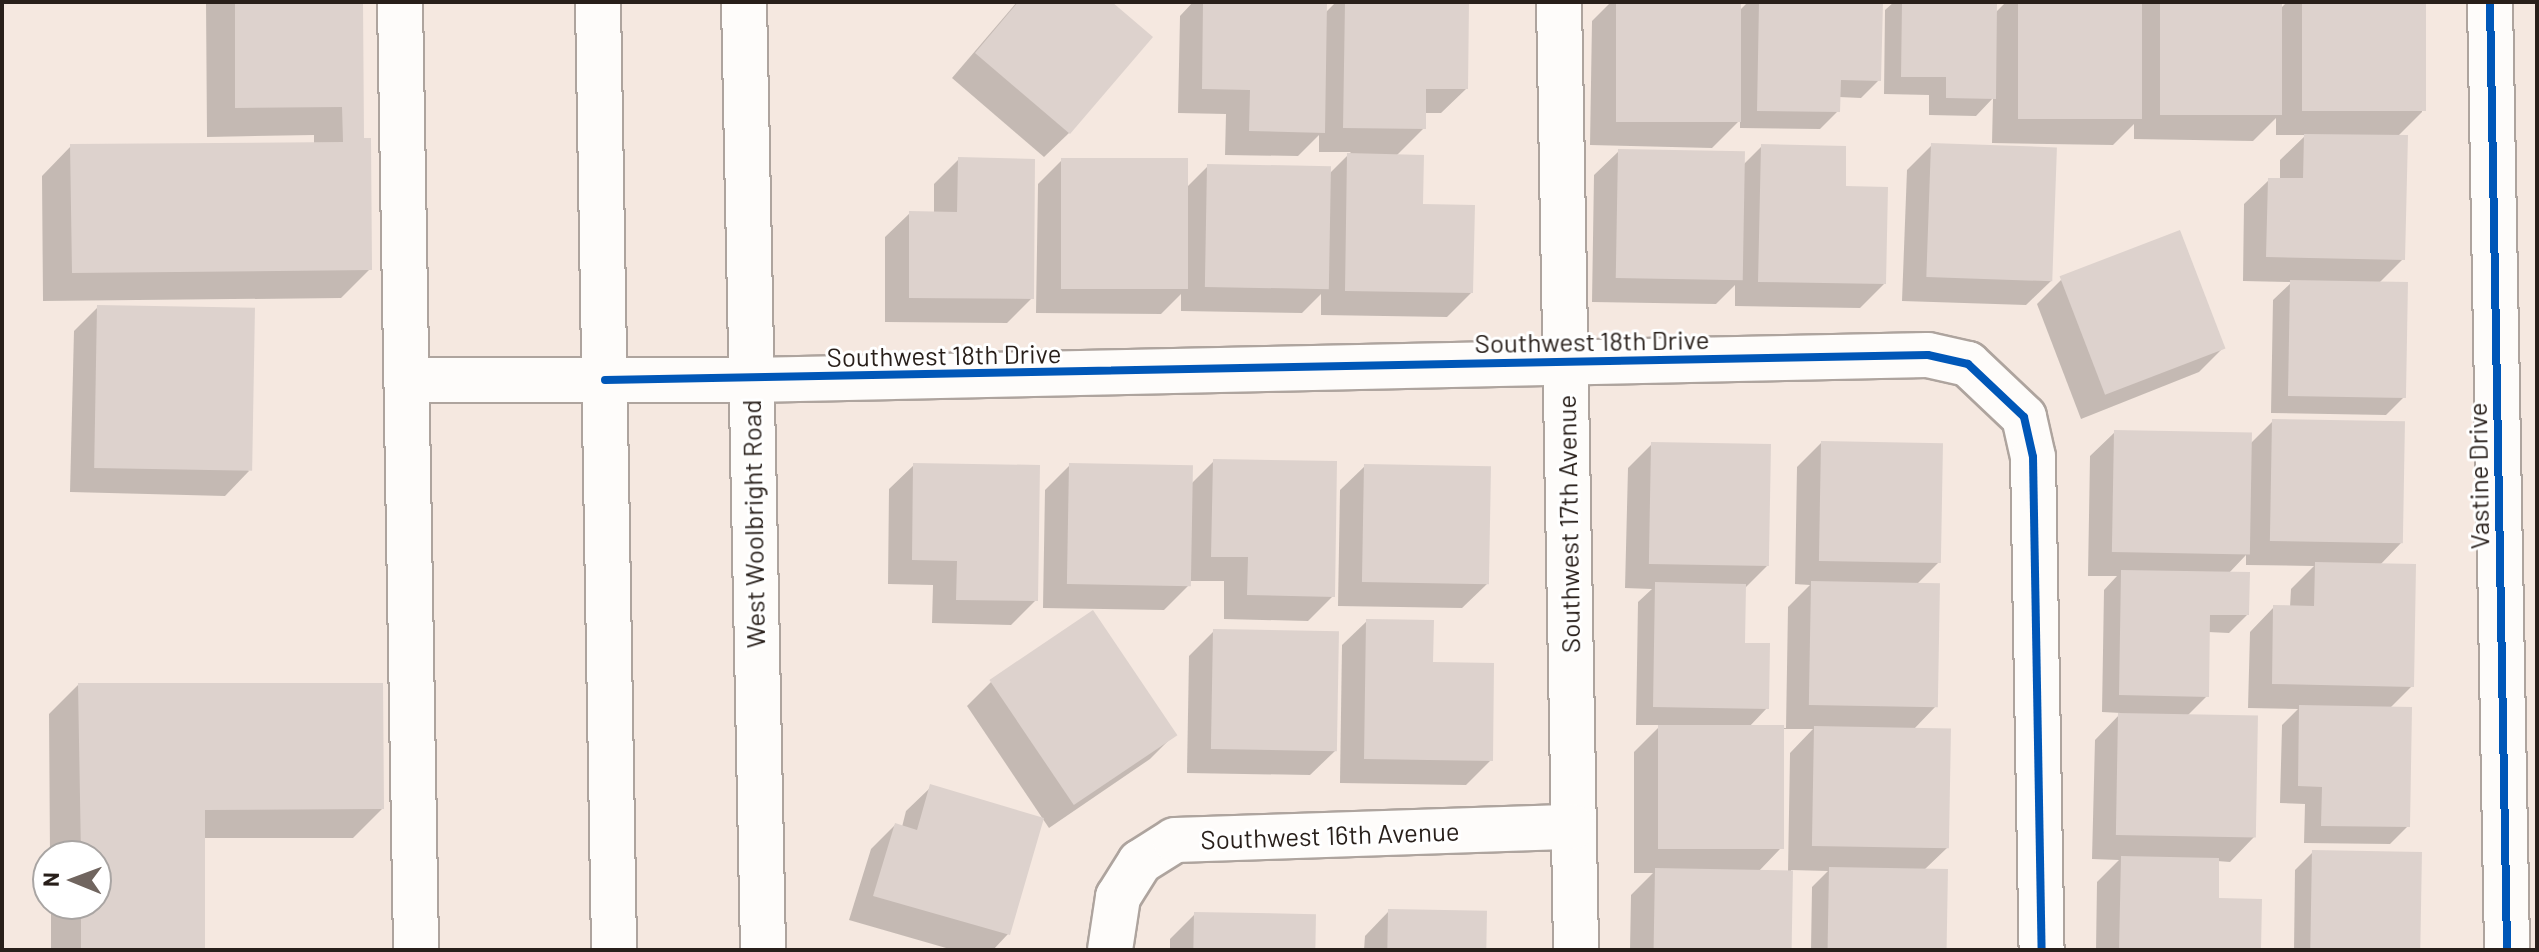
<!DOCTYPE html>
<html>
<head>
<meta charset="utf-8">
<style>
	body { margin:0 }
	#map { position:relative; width:2539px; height:952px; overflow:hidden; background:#f5e8e0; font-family:Barlow,sans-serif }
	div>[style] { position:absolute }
	.shadow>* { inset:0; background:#0003 }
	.building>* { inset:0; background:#ddd2cd; transform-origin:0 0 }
	.roads { filter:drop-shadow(2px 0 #aea49e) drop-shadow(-2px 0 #aea49e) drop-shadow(0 2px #aea49e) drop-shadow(0 -2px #aea49e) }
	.minor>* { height:44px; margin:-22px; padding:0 22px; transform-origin:22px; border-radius:22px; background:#fefcfa }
	.major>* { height:44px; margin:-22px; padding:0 22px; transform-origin:22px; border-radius:22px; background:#fefcfa }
	.cycleway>* { height:8px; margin:-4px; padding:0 4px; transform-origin:4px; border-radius:4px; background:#0057b8 }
	span { translate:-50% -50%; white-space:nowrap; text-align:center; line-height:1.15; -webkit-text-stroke:6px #fff; paint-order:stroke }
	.street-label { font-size:26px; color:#281f1a }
	.frame { position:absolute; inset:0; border:4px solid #281f1a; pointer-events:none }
	.north { position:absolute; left:32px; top:840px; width:80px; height:80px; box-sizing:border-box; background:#fff; border:2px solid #a9a5a3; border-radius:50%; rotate:271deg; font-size:22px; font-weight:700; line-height:32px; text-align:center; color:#281f1a }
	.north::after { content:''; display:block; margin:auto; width:28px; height:36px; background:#70655f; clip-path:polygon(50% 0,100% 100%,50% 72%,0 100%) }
</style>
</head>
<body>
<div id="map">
	<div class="shadow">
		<i style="clip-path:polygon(206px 2px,361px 2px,362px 140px,370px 269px,341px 298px,43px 301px,42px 176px,71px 146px,314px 145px,314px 135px,207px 137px)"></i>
		<i style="clip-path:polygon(1017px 2px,1109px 2px,1069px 133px,1044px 157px,952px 78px)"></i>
		<i style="clip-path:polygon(1193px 2px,1325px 2px,1325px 13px,1336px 2px,1467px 2px,1466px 89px,1441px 113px,1424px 113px,1424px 128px,1396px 156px,1472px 292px,1447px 317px,1321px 315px,1321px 294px,1302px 313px,1181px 311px,1181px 294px,1161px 314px,1036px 313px,1038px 184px,1062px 160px,1186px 188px,1208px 166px,1329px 174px,1351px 152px,1319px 152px,1319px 135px,1298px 156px,1225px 155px,1226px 114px,1178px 113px,1180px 16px)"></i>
		<i style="clip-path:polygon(1611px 2px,1739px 2px,1739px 11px,1748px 2px,1881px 2px,1879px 80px,1861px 98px,1839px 97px,1838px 111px,1820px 129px,1740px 128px,1740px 120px,1712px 148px,1590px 145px,1592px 21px)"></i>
		<i style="clip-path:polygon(1894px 2px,1995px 2px,1995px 13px,2006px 2px,2140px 2px,2140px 6px,2144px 2px,2280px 2px,2280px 9px,2287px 2px,2424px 2px,2422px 112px,2397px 137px,2403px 259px,2378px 284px,2404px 397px,2386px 415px,2271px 413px,2273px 300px,2292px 282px,2243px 281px,2244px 204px,2269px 180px,2280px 180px,2280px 160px,2306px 135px,2276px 135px,2276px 118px,2253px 141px,2134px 139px,2134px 124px,2113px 145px,1992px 143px,1993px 98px,1976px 116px,1929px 115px,1929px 95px,1884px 94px,1885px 10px)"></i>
		<i style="clip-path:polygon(1932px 145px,2051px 281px,2026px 305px,1902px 301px,1907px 170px)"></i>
		<i style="clip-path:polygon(1762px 146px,1844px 188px,1884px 284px,1860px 308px,1735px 306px,1735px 285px,1716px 304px,1592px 302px,1594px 175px,1619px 151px,1742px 166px)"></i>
		<i style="clip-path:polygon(959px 159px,1032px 298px,1007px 323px,885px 322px,885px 237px,910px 213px,934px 213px,934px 184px)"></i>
		<i style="clip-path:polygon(2061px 280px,2224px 347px,2199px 372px,2081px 419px,2037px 304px)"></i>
		<i style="clip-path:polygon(98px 307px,249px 471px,225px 496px,70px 492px,74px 331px)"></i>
		<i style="clip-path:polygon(2273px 421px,2401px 543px,2379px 566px,2412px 686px,2389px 709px,2408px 826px,2390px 844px,2304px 843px,2305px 804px,2280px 803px,2282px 725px,2298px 709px,2248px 708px,2250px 632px,2274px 607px,2290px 607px,2291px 589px,2314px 566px,2246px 565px,2246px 555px,2228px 574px,2247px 615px,2229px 633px,2208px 632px,2207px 696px,2187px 716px,2254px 837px,2230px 862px,2217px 861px,2216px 900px,2259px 950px,2096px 950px,2097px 882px,2119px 860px,2092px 859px,2095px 740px,2121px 713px,2102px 712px,2104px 590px,2117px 576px,2088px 576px,2090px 456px,2115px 432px,2250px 444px)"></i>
		<i style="clip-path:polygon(evenodd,1821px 443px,1939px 562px,1916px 585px,1936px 706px,1913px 730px,1947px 848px,1924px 870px,1945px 950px,1811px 950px,1812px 887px,1828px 871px,1791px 870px,1790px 950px,1630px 950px,1631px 895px,1653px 873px,1634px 873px,1634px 752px,1661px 725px,1636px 725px,1638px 602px,1652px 589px,1625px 588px,1628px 468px,1652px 444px,1767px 566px,1744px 589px,1743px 645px,1767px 708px,1748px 728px,1786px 728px,1788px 607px,1810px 585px,1795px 584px,1797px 467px,1821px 443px,1782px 729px,1813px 729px,1790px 753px,1788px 872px,1758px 872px,1780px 849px,1782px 729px)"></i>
		<i style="clip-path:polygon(1214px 461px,1333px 596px,1308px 621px,1224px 619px,1224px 581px,1189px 581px,1189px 585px,1164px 610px,1043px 608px,1045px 490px,1070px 465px,1191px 484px)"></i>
		<i style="clip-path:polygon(914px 465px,1036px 600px,1011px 625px,932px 623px,933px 585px,888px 584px,889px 489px)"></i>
		<i style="clip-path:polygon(1365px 466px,1487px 584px,1462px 608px,1338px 606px,1340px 490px)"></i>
		<i style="clip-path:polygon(1367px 621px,1491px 760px,1466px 785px,1340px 783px,1342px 645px)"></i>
		<i style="clip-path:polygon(1214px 631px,1335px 751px,1310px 775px,1187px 773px,1189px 656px)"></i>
		<i style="clip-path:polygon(992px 681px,1175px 734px,1150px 759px,1049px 828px,967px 706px)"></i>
		<i style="clip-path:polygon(78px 685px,382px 809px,353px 838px,203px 838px,203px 950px,51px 950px,51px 904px,96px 904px,96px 856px,50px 856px,49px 714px)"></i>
		<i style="clip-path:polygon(931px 787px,1008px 934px,993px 950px,953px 950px,849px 920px,871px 849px,895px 825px,902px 827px,906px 811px)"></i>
		<i style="clip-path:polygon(2313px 852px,2419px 950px,2294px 950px,2295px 870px)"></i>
		<i style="clip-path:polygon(1389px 911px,1484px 950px,1364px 950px,1365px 936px)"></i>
		<i style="clip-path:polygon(1195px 914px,1313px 950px,1170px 950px,1170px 939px)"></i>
	</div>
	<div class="building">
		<i style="clip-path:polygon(235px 2px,363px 2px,364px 138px,371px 138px,372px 270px,72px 273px,70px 144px,343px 142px,342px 107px,235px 108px)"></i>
		<i style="clip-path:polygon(1018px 2px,1112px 2px,1153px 37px,1070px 134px,975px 53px)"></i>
		<i style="clip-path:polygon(1203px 2px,1327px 2px,1325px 133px,1249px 131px,1250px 90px,1202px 89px)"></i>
		<i style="clip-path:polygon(1345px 2px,1469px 2px,1468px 89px,1426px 89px,1426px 129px,1343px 128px)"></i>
		<i style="left:1616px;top:2px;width:125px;height:120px"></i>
		<i style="clip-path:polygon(1759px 2px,1883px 2px,1881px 81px,1841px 80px,1840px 112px,1757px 111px)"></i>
		<i style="clip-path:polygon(1902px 2px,1997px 2px,1996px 99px,1946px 98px,1946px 77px,1901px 77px)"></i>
		<i style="left:2018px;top:2px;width:124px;height:117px"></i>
		<i style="left:2160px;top:2px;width:122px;height:113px"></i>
		<i style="left:2302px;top:2px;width:124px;height:109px"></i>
		<i style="clip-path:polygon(2304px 134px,2408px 135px,2405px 260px,2266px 257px,2268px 178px,2303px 178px)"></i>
		<i style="left:1931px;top:143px;width:126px;height:134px;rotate:2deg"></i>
		<i style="clip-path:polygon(1761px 144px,1846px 146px,1846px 186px,1888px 187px,1886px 284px,1758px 282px)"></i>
		<i style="left:1618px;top:149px;width:127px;height:129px;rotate:1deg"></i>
		<i style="clip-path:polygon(1347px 153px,1424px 155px,1423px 204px,1475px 205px,1473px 293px,1345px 291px)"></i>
		<i style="clip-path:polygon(958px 157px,1035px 159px,1034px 299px,909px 298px,909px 211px,957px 212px)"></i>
		<i style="left:1061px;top:158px;width:127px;height:131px"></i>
		<i style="left:1207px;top:164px;width:124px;height:123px;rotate:1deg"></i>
		<i style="left:2180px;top:230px;width:127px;height:129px;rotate:69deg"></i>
		<i style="left:2290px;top:280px;width:118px;height:116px;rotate:1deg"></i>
		<i style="left:97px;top:305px;width:158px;height:163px;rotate:1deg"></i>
		<i style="left:2272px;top:419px;width:133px;height:122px;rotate:1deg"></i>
		<i style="left:2114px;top:430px;width:138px;height:122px;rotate:1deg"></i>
		<i style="left:1821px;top:441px;width:122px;height:120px;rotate:1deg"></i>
		<i style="left:1651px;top:442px;width:120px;height:122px;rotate:1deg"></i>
		<i style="clip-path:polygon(1213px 459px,1337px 461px,1335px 597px,1247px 595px,1248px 557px,1211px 557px)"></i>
		<i style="clip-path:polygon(913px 463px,1040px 465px,1038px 601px,956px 600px,957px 561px,912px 560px)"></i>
		<i style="left:1069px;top:463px;width:124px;height:121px;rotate:1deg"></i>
		<i style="left:1364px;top:464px;width:127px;height:118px;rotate:1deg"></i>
		<i style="clip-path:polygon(2315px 562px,2416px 564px,2414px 687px,2272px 684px,2273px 605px,2314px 606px)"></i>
		<i style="clip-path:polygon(2121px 570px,2250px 572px,2249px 615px,2210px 615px,2209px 697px,2119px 695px)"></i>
		<i style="left:1811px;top:581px;width:129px;height:124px;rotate:1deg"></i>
		<i style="clip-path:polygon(1655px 582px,1746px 584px,1745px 643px,1770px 643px,1769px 709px,1653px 707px)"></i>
		<i style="left:1093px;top:610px;width:151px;height:125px;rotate:56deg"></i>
		<i style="clip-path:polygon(1366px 619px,1434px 620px,1433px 662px,1494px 663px,1493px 761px,1364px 759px)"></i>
		<i style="left:1213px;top:629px;width:126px;height:120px;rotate:1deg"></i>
		<i style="clip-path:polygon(78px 683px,383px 683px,384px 809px,205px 810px,205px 950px,81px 950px,81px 904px,96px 904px,96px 856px,81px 856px)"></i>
		<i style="clip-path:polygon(2299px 705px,2412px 707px,2410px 827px,2321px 826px,2322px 787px,2298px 786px)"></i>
		<i style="left:2118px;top:713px;width:140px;height:122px;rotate:1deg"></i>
		<i style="left:1658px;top:725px;width:126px;height:124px"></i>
		<i style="left:1814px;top:726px;width:137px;height:120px;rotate:1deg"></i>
		<i style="clip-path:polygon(930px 784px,1044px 818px,1010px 935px,873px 896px,895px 823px,917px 830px)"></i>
		<i style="left:2312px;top:850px;width:110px;height:100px;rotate:1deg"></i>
		<i style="clip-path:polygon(2121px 856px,2219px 858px,2219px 898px,2262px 899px,2261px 950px,2119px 950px)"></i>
		<i style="left:1829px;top:867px;width:119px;height:83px;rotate:1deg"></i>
		<i style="left:1655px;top:868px;width:138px;height:82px;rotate:1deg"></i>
		<i style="left:1388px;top:909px;width:99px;height:41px;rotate:1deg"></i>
		<i style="left:1194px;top:912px;width:122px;height:38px;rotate:1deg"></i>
	</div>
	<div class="roads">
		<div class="minor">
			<i style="left:400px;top:2px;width:948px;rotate:89.03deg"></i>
			<i style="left:1559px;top:2px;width:948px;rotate:88.97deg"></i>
			<i style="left:2490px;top:2px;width:948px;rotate:88.97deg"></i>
			<i style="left:406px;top:380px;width:344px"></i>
			<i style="left:750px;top:380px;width:1178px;rotate:-1.22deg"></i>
			<i style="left:1928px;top:355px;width:41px;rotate:12.7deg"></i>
			<i style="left:1968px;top:364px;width:77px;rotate:43.4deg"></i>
			<i style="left:2024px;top:417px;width:41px;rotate:77.3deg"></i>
			<i style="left:2033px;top:457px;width:493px;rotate:89deg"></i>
			<i style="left:1110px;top:950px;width:54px;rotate:-81.4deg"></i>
			<i style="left:1118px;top:897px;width:41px;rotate:-57.8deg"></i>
			<i style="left:1140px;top:862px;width:41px;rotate:-32.2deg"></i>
			<i style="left:1175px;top:840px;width:398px;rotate:-1.9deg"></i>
		</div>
		<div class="major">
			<i style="left:598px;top:2px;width:948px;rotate:89.03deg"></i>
			<i style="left:744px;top:2px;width:948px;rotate:88.85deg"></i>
		</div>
	</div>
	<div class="cycleway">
		<i style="left:2490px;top:2px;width:948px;rotate:88.97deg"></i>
		<i style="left:605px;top:380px;width:1323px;rotate:-1.08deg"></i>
		<i style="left:1928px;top:355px;width:41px;rotate:12.7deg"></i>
		<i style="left:1968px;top:364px;width:77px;rotate:43.4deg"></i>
		<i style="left:2024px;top:417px;width:41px;rotate:77.3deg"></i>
		<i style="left:2033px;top:457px;width:493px;rotate:89deg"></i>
	</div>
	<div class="street-label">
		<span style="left:1592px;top:341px;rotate:-1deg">Southwest 18th Drive</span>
		<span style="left:944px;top:355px;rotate:-1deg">Southwest 18th Drive</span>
		<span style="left:2478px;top:476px;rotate:-91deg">Vastine Drive</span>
		<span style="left:753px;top:524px;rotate:-91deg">West Woolbright Road</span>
		<span style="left:1568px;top:524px;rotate:-91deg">Southwest 17th Avenue</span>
		<span style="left:1330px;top:835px;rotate:-2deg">Southwest 16th Avenue</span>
	</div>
	<div class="frame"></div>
	<div class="north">N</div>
</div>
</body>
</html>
